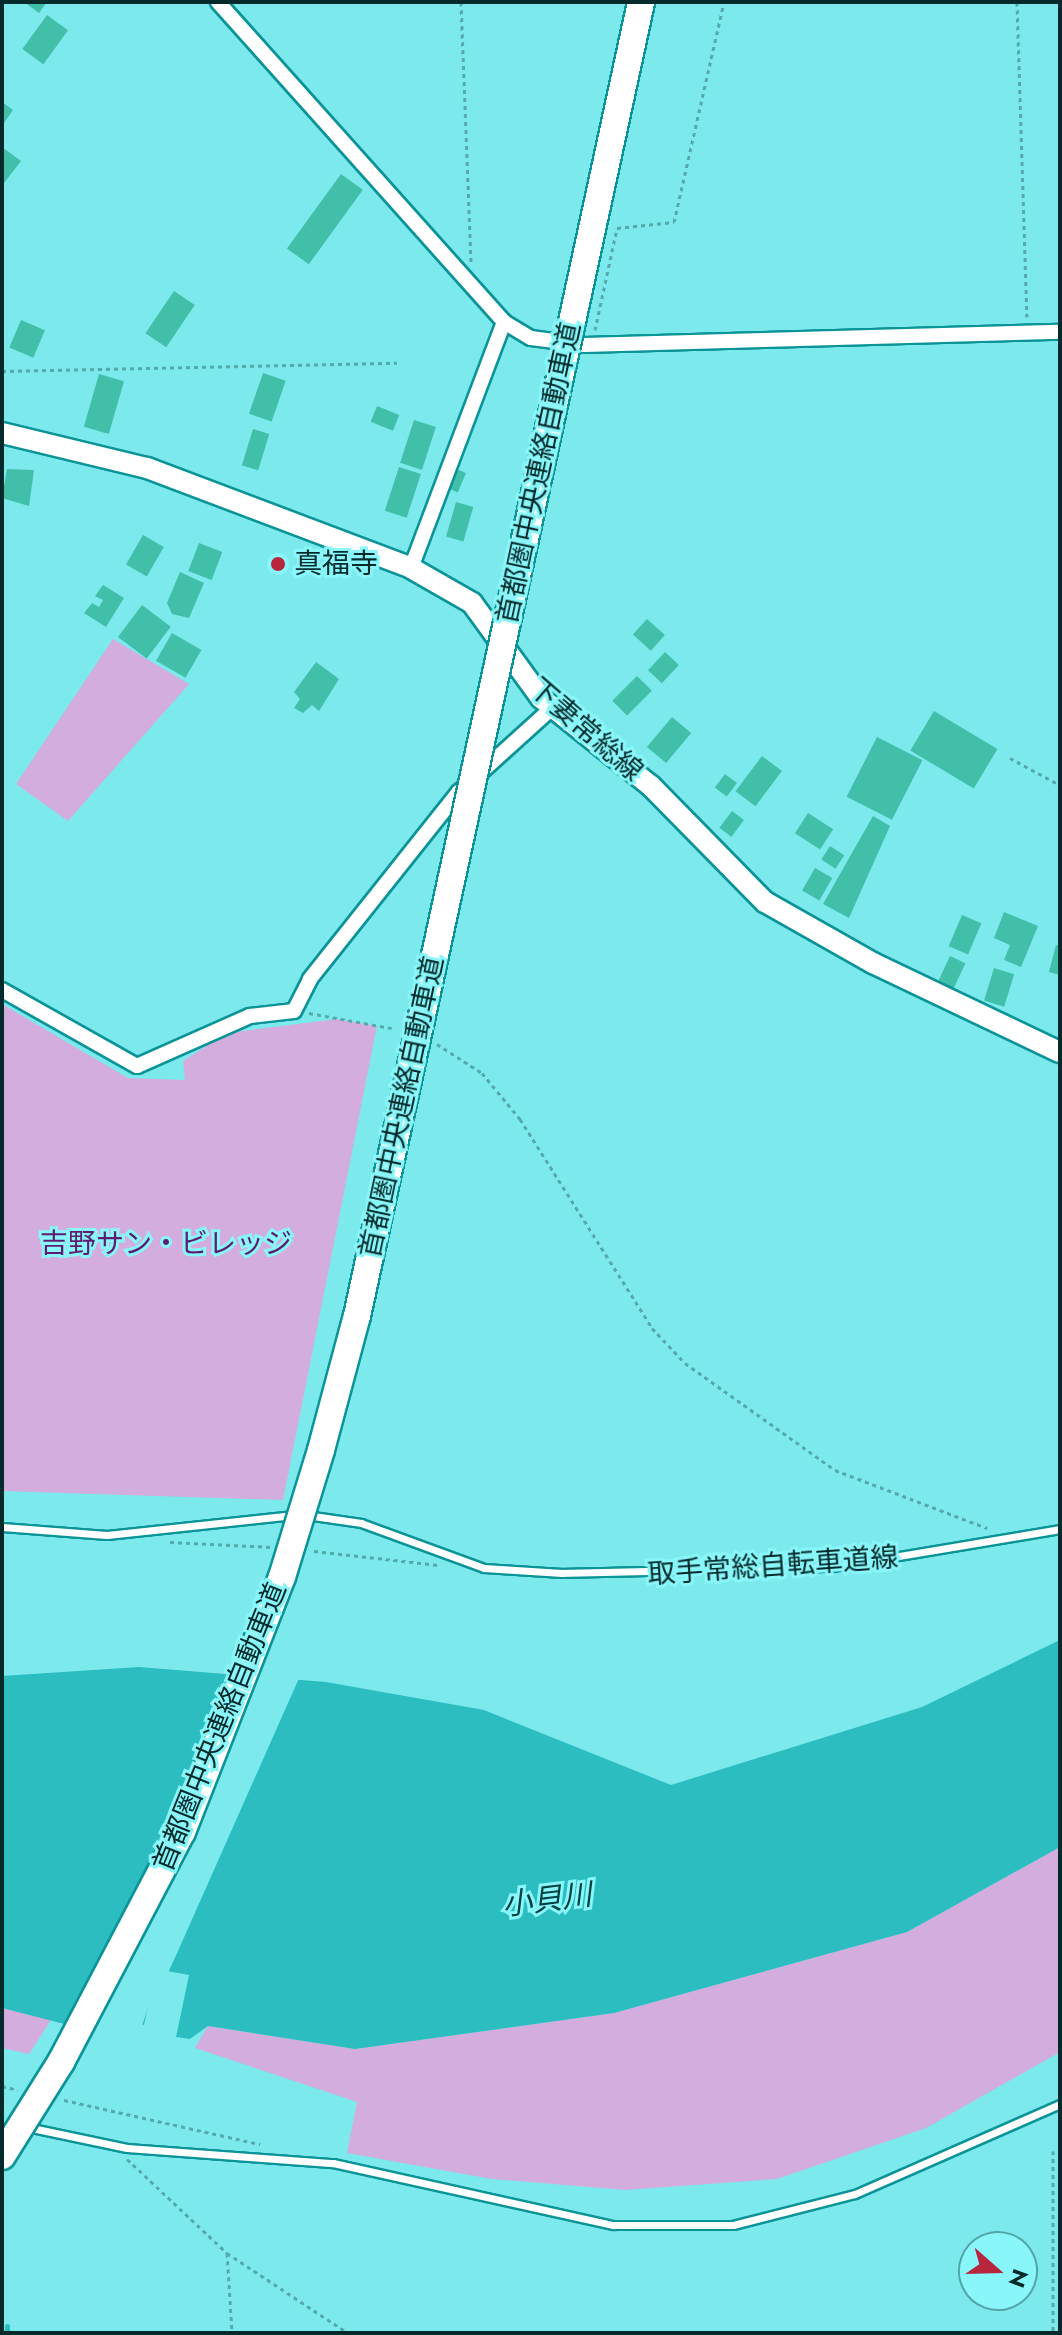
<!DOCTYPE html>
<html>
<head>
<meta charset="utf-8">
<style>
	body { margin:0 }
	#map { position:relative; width:1062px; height:2335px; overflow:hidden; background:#7ce9ed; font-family:Jost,"Noto Sans JP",sans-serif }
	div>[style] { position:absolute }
	.green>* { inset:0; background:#d2addd }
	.water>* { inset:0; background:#2cbdc1 }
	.pier>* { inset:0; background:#7ce9ed }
	.stream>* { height:5px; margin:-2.5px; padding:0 2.5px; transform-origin:2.5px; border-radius:2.5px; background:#2cbdc1 }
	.building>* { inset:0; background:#41bfa8; transform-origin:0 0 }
	.path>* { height:3px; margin-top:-1.5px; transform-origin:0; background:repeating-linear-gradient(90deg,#54a9ac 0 4px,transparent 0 8px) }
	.roads { filter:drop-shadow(2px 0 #0b9498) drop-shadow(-2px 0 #0b9498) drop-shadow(0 2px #0b9498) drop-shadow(0 -2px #0b9498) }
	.service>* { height:7px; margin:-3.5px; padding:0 3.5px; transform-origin:3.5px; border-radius:3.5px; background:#fff }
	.minor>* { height:14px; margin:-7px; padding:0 7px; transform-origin:7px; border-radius:7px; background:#fff }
	.secondary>* { height:20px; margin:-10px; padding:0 10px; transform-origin:10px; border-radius:10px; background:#fff }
	.bridges { filter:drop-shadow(2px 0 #0b9498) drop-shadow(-2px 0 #0b9498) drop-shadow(0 2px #0b9498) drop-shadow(0 -2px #0b9498) }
	.motorway-bridge>* { height:26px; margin:-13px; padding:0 13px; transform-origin:13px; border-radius:13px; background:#fff }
	.dots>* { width:22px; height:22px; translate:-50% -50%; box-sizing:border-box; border:4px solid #89f7fa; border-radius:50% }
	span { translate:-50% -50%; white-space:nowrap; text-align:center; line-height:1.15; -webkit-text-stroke:6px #89f7fa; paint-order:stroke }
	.street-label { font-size:28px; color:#042a2b }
	.poi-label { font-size:28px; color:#042a2b }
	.left { translate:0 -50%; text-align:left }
	.park-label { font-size:28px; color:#5e1b6f }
	.water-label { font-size:30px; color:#004042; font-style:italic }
	.frame { position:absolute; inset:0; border:4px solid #042a2b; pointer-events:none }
	.north { position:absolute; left:958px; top:2231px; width:80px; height:80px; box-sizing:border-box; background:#89f7fa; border:2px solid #54a5a7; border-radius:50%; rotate:110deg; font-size:22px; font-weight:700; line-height:32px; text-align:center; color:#042a2b }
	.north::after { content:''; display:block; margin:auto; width:28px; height:36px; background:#b7263d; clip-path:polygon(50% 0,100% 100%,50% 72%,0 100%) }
</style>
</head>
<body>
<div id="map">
	<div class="green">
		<i style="clip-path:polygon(113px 639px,189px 684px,68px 821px,16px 784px)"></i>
		<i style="clip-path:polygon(2px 1004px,128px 1078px,185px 1080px,183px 1061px,227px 1033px,337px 1019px,377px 1026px,283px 1500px,2px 1491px)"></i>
		<i style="clip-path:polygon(1060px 1847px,1060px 2052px,926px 2128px,777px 2179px,625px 2190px,492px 2179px,347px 2153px,357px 2102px,195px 2048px,208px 2026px,355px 2049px,614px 2013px,907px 1932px)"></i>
		<i style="clip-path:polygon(2px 2008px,51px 2020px,29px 2054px,2px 2048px)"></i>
	</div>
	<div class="water">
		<i style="clip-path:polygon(1060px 1640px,1060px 1847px,907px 1932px,614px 2013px,355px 2049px,208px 2026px,190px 2039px,176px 2037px,189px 1975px,156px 1969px,144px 2025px,121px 2019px,115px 2037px,2px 2008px,2px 1676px,139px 1667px,326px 1682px,484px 1710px,671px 1785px,922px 1707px)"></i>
	</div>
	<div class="pier">
		<i style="clip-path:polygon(234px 1671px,300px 1676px,178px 1951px,167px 1975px,159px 1974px,141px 2029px,124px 2023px,114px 2041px,64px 2028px,151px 1864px)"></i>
	</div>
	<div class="stream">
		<i style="left:7px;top:2326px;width:7px;rotate:90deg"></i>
	</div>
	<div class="building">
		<i style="clip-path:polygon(24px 2px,47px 2px,39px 13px)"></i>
		<i style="left:47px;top:15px;width:26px;height:42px;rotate:36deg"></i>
		<i style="clip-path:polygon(2px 102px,13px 110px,2px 126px)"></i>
		<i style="clip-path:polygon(2px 147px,21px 161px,4px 183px,2px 182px)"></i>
		<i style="left:341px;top:174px;width:27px;height:92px;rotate:36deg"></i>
		<i style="left:174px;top:291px;width:25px;height:51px;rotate:34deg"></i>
		<i style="left:21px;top:320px;width:26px;height:30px;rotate:23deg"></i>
		<i style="left:263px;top:373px;width:24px;height:43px;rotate:19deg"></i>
		<i style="left:99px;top:374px;width:26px;height:55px;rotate:16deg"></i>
		<i style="left:377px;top:406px;width:24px;height:17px;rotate:22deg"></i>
		<i style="left:414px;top:420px;width:23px;height:45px;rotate:18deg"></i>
		<i style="left:253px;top:429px;width:17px;height:38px;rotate:17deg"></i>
		<i style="left:399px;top:467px;width:23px;height:46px;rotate:18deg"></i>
		<i style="left:454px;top:468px;width:13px;height:21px;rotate:23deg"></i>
		<i style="clip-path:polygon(7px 469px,34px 470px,29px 506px,2px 498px)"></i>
		<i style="left:456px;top:502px;width:18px;height:36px;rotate:16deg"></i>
		<i style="left:143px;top:535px;width:24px;height:34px;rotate:30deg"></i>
		<i style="left:199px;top:543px;width:25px;height:30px;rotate:21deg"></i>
		<i style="clip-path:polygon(180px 572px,204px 583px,189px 618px,172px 614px,167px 603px)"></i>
		<i style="clip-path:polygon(103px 585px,124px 598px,106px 627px,84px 613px,92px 603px,99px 607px,103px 600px,95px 596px)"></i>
		<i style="left:142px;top:605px;width:36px;height:40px;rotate:37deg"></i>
		<i style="left:647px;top:619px;width:24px;height:21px;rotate:42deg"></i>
		<i style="left:172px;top:633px;width:34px;height:32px;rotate:30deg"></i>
		<i style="left:665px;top:652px;width:19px;height:25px;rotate:43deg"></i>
		<i style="clip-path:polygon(316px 662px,339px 679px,319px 711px,312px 705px,303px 713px,294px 708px,300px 699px,294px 692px)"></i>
		<i style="left:637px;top:676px;width:21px;height:35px;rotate:45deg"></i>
		<i style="left:934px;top:711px;width:74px;height:46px;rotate:31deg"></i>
		<i style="left:672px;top:717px;width:25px;height:39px;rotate:40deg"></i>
		<i style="left:877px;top:737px;width:51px;height:67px;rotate:27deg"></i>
		<i style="left:762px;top:756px;width:25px;height:44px;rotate:37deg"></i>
		<i style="left:725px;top:774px;width:15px;height:17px;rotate:37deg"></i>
		<i style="left:732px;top:811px;width:15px;height:21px;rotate:37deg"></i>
		<i style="left:808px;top:813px;width:30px;height:24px;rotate:33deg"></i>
		<i style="clip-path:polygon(873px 816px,890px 826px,849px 918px,823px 904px)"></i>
		<i style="left:830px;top:846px;width:17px;height:16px;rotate:33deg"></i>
		<i style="left:815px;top:868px;width:20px;height:26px;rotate:30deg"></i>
		<i style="clip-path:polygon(1004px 912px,1038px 926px,1021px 967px,1004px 960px,1010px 945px,994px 938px)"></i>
		<i style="left:962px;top:915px;width:21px;height:34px;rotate:23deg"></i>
		<i style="clip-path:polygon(1056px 945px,1060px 946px,1060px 975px,1049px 972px)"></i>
		<i style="left:950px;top:956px;width:17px;height:28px;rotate:25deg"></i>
		<i style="left:994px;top:968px;width:21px;height:34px;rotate:17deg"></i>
	</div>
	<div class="path">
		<i style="left:461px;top:2px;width:260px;rotate:87.8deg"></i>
		<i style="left:1017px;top:2px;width:315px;rotate:88.2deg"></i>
		<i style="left:595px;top:330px;width:104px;rotate:-77.8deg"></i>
		<i style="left:617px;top:228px;width:57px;rotate:-6deg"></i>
		<i style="left:674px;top:222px;width:226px;rotate:-77.2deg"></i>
		<i style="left:2px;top:371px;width:395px;rotate:-1.2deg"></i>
		<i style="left:1010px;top:758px;width:57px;rotate:28.4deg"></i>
		<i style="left:309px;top:1013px;width:88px;rotate:10.4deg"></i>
		<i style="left:437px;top:1044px;width:54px;rotate:32.8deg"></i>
		<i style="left:482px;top:1073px;width:60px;rotate:50.4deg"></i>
		<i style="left:520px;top:1119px;width:247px;rotate:57.7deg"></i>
		<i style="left:652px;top:1328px;width:48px;rotate:46.7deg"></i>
		<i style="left:685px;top:1363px;width:184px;rotate:35.5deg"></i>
		<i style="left:835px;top:1470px;width:163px;rotate:20.9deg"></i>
		<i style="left:170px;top:1542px;width:101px;rotate:2.8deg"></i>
		<i style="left:314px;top:1551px;width:125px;rotate:6.4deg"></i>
		<i style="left:2px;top:2086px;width:16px;rotate:14deg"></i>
		<i style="left:64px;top:2100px;width:201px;rotate:12.7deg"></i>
		<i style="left:1053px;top:2151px;width:182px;rotate:90deg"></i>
		<i style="left:127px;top:2159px;width:137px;rotate:43.2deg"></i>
		<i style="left:227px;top:2253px;width:145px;rotate:33.5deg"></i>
		<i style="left:227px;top:2253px;width:80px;rotate:86.4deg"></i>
	</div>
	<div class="roads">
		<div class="service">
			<i style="left:306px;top:1515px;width:56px;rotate:8.3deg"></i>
			<i style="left:361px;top:1523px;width:131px;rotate:20.1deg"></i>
			<i style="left:484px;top:1568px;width:78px;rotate:3.7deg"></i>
			<i style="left:562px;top:1573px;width:271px;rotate:-1.3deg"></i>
			<i style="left:833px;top:1567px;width:230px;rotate:-9.5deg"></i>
			<i style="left:2px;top:1527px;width:105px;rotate:4.4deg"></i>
			<i style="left:107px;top:1535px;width:188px;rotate:-6.1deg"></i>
			<i style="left:27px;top:2127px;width:102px;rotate:11.9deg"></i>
			<i style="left:127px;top:2148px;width:207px;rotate:4.2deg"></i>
			<i style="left:333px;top:2163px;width:287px;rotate:12.5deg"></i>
			<i style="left:613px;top:2225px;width:120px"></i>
			<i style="left:733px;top:2225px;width:126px;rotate:-14.3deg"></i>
			<i style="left:855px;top:2194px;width:224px;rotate:-23.7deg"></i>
		</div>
		<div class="minor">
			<i style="left:218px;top:2px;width:429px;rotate:48.2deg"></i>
			<i style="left:504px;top:322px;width:31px;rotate:31deg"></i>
			<i style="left:531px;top:338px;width:53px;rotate:7.5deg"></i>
			<i style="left:584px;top:345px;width:476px;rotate:-1.6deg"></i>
			<i style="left:411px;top:568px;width:263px;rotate:-69.3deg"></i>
			<i style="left:2px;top:990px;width:155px;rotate:29.4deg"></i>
			<i style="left:137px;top:1066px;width:124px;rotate:-23.9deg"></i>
			<i style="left:250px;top:1016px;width:44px;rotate:-6.5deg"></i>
			<i style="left:294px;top:1011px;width:36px;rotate:-63deg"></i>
			<i style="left:310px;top:979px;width:239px;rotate:-51.5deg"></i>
			<i style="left:459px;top:792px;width:125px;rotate:-42.1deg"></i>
		</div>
		<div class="secondary">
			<i style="left:2px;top:433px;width:149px;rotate:13.6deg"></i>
			<i style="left:147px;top:468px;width:282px;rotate:20.7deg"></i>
			<i style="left:411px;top:568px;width:70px;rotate:29.8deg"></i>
			<i style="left:472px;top:603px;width:117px;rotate:54deg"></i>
			<i style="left:541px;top:698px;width:141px;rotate:38.7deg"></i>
			<i style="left:651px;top:786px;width:163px;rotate:45.5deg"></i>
			<i style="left:765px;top:902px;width:124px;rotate:29.5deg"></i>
			<i style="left:873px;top:963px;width:207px;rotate:25.5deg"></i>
		</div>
	</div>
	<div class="bridges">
		<div class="motorway-bridge">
			<i style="left:2px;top:2156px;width:111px;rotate:-57.9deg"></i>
			<i style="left:61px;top:2062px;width:260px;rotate:-62.3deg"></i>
			<i style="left:182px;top:1832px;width:274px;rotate:-68.6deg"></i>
			<i style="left:282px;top:1577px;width:133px;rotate:-72.9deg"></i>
			<i style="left:321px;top:1450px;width:139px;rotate:-75deg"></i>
			<i style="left:357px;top:1316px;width:1344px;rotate:-77.8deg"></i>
		</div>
	</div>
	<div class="dots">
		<i style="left:278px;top:564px;background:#b7263d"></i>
	</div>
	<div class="street-label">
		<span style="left:539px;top:473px;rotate:-78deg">首都圏中央連絡自動車道</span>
		<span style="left:586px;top:730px;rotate:41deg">下妻常総線</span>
		<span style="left:402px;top:1107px;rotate:-78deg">首都圏中央連絡自動車道</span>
		<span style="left:773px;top:1566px;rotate:-4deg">取手常総自転車道線</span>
		<span style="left:220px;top:1727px;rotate:-68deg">首都圏中央連絡自動車道</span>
	</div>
	<div class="poi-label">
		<span class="left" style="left:294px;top:564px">真福寺</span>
	</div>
	<div class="park-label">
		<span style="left:166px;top:1244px">吉野サン・ビレッジ</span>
	</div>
	<div class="water-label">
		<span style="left:547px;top:1900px;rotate:-7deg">小貝川</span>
	</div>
	<div class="frame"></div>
	<div class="north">N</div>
</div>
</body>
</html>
